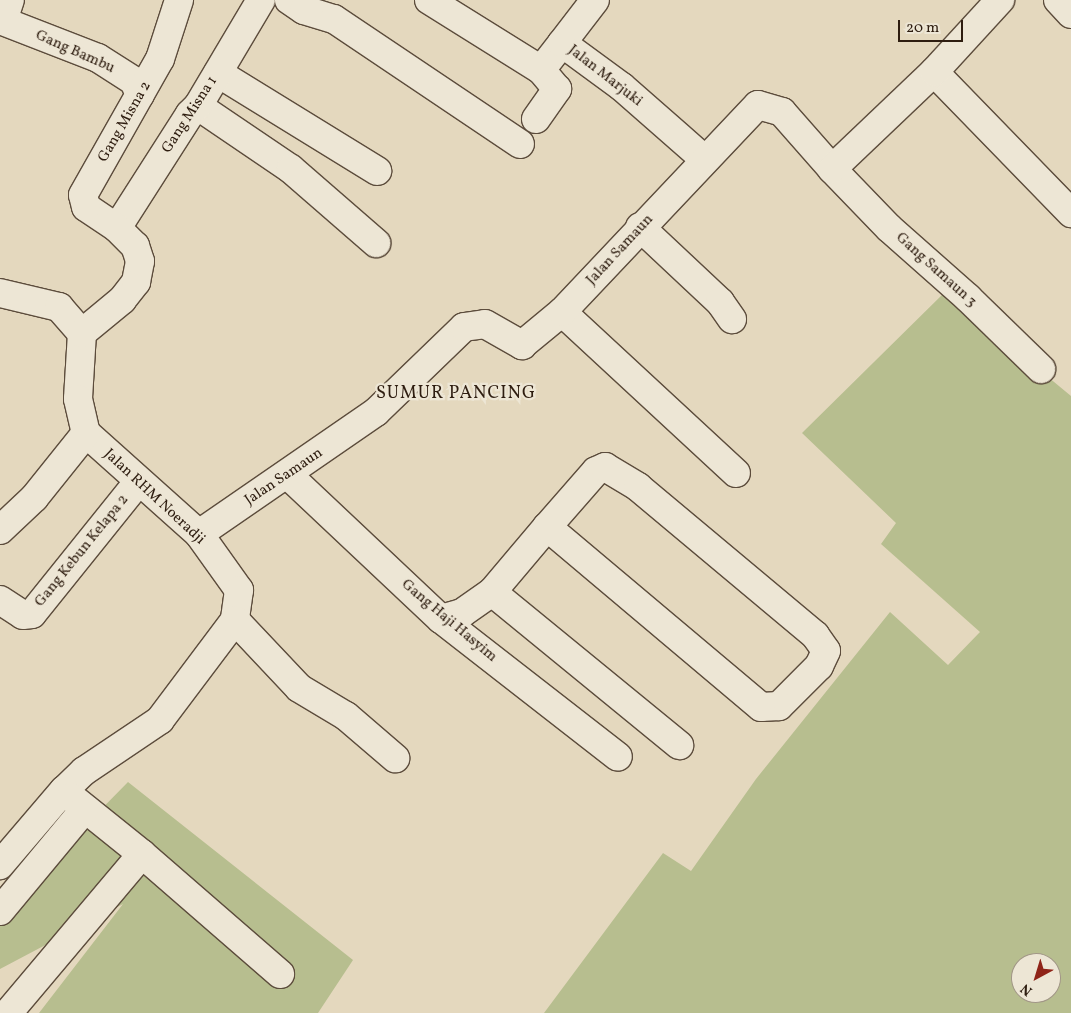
<!DOCTYPE html>
<html>
<head>
<meta charset="utf-8">
<style>
	body { margin:0 }
	#map { position:relative; width:1071px; height:1013px; overflow:hidden; background:#e4d8be; font-family:Vollkorn,serif }
	div>[style] { position:absolute }
	.green>* { inset:0; background:#b7be8f }
	.roads { filter:drop-shadow(1px 0 #5c4c3c) drop-shadow(-1px 0 #5c4c3c) drop-shadow(0 1px #5c4c3c) drop-shadow(0 -1px #5c4c3c) }
	.minor>* { height:28px; margin:-14px; padding:0 14px; transform-origin:14px; border-radius:14px; background:#ede6d5 }
	span { translate:-50% -50%; white-space:nowrap; text-align:center; line-height:1.15; -webkit-text-stroke:4.5px #ede6d5; paint-order:stroke }
	.street-label { font-size:15px; color:#2e1d10 }
	.quarter-label { font-size:18px; color:#2e1d10; letter-spacing:1px }
	.north { position:absolute; left:1011px; top:953px; width:50px; height:50px; box-sizing:border-box; background:#ede6d5; border:1px solid #a19686; border-radius:50%; rotate:219deg; font-size:14px; font-weight:700; line-height:20px; text-align:center; color:#2e1d10 }
	.north::after { content:''; display:block; margin:auto; width:18px; height:22px; background:#8f2418; clip-path:polygon(50% 0,100% 100%,50% 72%,0 100%) }
	.scale { position:absolute; left:898px; top:20px; width:65px; height:22px; box-sizing:border-box; border:2px solid #2e1d10; border-top:0; padding-left:6px; font-size:15px; line-height:18px; white-space:nowrap; color:#2e1d10; -webkit-text-stroke:4px #ede6d5; paint-order:stroke }
</style>
</head>
<body>
<div id="map">
	<div class="green">
		<i style="clip-path:polygon(evenodd,945px 292px,1071px 396px,1071px 1013px,544px 1013px,663px 853px,691px 871px,756px 779px,890px 612px,948px 665px,980px 632px,881px 544px,896px 523px,802px 433px,945px 292px,1021px 963px,1051px 963px,1051px 993px,1021px 993px,1021px 963px)"></i>
		<i style="clip-path:polygon(128px 782px,353px 960px,318px 1013px,39px 1013px,123px 904px,0 969px,0 902px,6px 906px)"></i>
	</div>
	<div class="roads">
		<div class="minor">
			<i style="left:289px;top:0;width:18px;rotate:34deg"></i>
			<i style="left:304px;top:10px;width:31px;rotate:17deg"></i>
			<i style="left:334px;top:19px;width:224px;rotate:33.9deg"></i>
			<i style="left:429px;top:0;width:132px;rotate:32deg"></i>
			<i style="left:541px;top:70px;width:34px;rotate:-52deg"></i>
			<i style="left:562px;top:43px;width:74px;rotate:36.3deg"></i>
			<i style="left:622px;top:87px;width:109px;rotate:41.3deg"></i>
			<i style="left:1058px;top:0;width:19px;rotate:47deg"></i>
			<i style="left:0;top:20px;width:105px;rotate:21.2deg"></i>
			<i style="left:98px;top:58px;width:43px;rotate:32.6deg"></i>
			<i style="left:134px;top:81px;width:15px;rotate:67deg"></i>
			<i style="left:3px;top:21px;width:22px;rotate:-72deg"></i>
			<i style="left:562px;top:43px;width:54px;rotate:-52.5deg"></i>
			<i style="left:934px;top:72px;width:197px;rotate:45.8deg"></i>
			<i style="left:218px;top:73px;width:187px;rotate:31.6deg"></i>
			<i style="left:198px;top:106px;width:112px;rotate:34.1deg"></i>
			<i style="left:291px;top:169px;width:113px;rotate:41deg"></i>
			<i style="left:536px;top:119px;width:37px;rotate:-55deg"></i>
			<i style="left:557px;top:89px;width:25px;rotate:-130deg"></i>
			<i style="left:832px;top:169px;width:82px;rotate:46deg"></i>
			<i style="left:889px;top:228px;width:106px;rotate:41.5deg"></i>
			<i style="left:968px;top:298px;width:102px;rotate:44.2deg"></i>
			<i style="left:640px;top:227px;width:110px;rotate:43.2deg"></i>
			<i style="left:720px;top:302px;width:21px;rotate:55deg"></i>
			<i style="left:117px;top:228px;width:135px;rotate:-57.4deg"></i>
			<i style="left:190px;top:114px;width:11px;rotate:-45deg"></i>
			<i style="left:198px;top:106px;width:123px;rotate:-59.3deg"></i>
			<i style="left:0;top:293px;width:61px;rotate:13.3deg"></i>
			<i style="left:59px;top:307px;width:35px;rotate:49deg"></i>
			<i style="left:82px;top:333px;width:66px;rotate:93.5deg"></i>
			<i style="left:78px;top:399px;width:35px;rotate:77deg"></i>
			<i style="left:86px;top:433px;width:152px;rotate:41.8deg"></i>
			<i style="left:199px;top:534px;width:69px;rotate:54.5deg"></i>
			<i style="left:239px;top:590px;width:30px;rotate:98deg"></i>
			<i style="left:235px;top:620px;width:125px;rotate:126.9deg"></i>
			<i style="left:160px;top:720px;width:92px;rotate:146.1deg"></i>
			<i style="left:84px;top:771px;width:28px;rotate:136deg"></i>
			<i style="left:64px;top:790px;width:99px;rotate:130.5deg"></i>
			<i style="left:562px;top:312px;width:237px;rotate:42.8deg"></i>
			<i style="left:82px;top:333px;width:52px;rotate:-39.5deg"></i>
			<i style="left:122px;top:300px;width:23px;rotate:-52deg"></i>
			<i style="left:136px;top:282px;width:21px;rotate:-79deg"></i>
			<i style="left:140px;top:261px;width:16px;rotate:-108deg"></i>
			<i style="left:135px;top:246px;width:25px;rotate:-135deg"></i>
			<i style="left:117px;top:228px;width:37px;rotate:-146deg"></i>
			<i style="left:86px;top:207px;width:12px;rotate:-104deg"></i>
			<i style="left:83px;top:195px;width:156px;rotate:-60.5deg"></i>
			<i style="left:160px;top:59px;width:62px;rotate:-72.1deg"></i>
			<i style="left:288px;top:475px;width:210px;rotate:43.3deg"></i>
			<i style="left:441px;top:619px;width:224px;rotate:37.9deg"></i>
			<i style="left:0;top:530px;width:47px;rotate:-43.3deg"></i>
			<i style="left:34px;top:498px;width:83px;rotate:-51.3deg"></i>
			<i style="left:199px;top:534px;width:215px;rotate:-34.6deg"></i>
			<i style="left:376px;top:412px;width:122px;rotate:-44deg"></i>
			<i style="left:464px;top:327px;width:21px;rotate:-8deg"></i>
			<i style="left:485px;top:324px;width:43px;rotate:29.6deg"></i>
			<i style="left:522px;top:345px;width:52px;rotate:-39.5deg"></i>
			<i style="left:562px;top:312px;width:285px;rotate:-46.6deg"></i>
			<i style="left:758px;top:105px;width:25px;rotate:16deg"></i>
			<i style="left:782px;top:112px;width:76px;rotate:48.7deg"></i>
			<i style="left:832px;top:169px;width:141px;rotate:-43.6deg"></i>
			<i style="left:934px;top:72px;width:98px;rotate:-47.5deg"></i>
			<i style="left:492px;top:592px;width:242px;rotate:39.3deg"></i>
			<i style="left:0;top:600px;width:27px;rotate:33deg"></i>
			<i style="left:23px;top:615px;width:9px;rotate:-6deg"></i>
			<i style="left:32px;top:614px;width:169px;rotate:-51.2deg"></i>
			<i style="left:441px;top:619px;width:22px;rotate:-16deg"></i>
			<i style="left:462px;top:613px;width:37px;rotate:-35deg"></i>
			<i style="left:492px;top:592px;width:85px;rotate:-49.8deg"></i>
			<i style="left:547px;top:527px;width:74px;rotate:-48.8deg"></i>
			<i style="left:596px;top:471px;width:10px;rotate:-24deg"></i>
			<i style="left:605px;top:467px;width:39px;rotate:31deg"></i>
			<i style="left:638px;top:487px;width:231px;rotate:39.9deg"></i>
			<i style="left:815px;top:635px;width:19px;rotate:55deg"></i>
			<i style="left:826px;top:651px;width:17px;rotate:115deg"></i>
			<i style="left:819px;top:666px;width:57px;rotate:135deg"></i>
			<i style="left:779px;top:706px;width:18px;rotate:177deg"></i>
			<i style="left:761px;top:707px;width:280px;rotate:-139.9deg"></i>
			<i style="left:235px;top:620px;width:93px;rotate:46.7deg"></i>
			<i style="left:299px;top:688px;width:55px;rotate:30.8deg"></i>
			<i style="left:346px;top:716px;width:65px;rotate:40.6deg"></i>
			<i style="left:71px;top:797px;width:91px;rotate:38.8deg"></i>
			<i style="left:0;top:911px;width:131px;rotate:-50.3deg"></i>
			<i style="left:8px;top:1013px;width:208px;rotate:-49.9deg"></i>
			<i style="left:142px;top:854px;width:183px;rotate:41deg"></i>
		</div>
	</div>
	<div class="street-label">
		<span style="left:75px;top:52px;rotate:24deg">Gang Bambu</span>
		<span style="left:605px;top:76px;rotate:38deg">Jalan Marjuki</span>
		<span style="left:190px;top:115px;rotate:-57deg">Gang Misna 1</span>
		<span style="left:125px;top:122px;rotate:-60deg">Gang Misna 2</span>
		<span style="left:620px;top:250px;rotate:-47deg">Jalan Samaun</span>
		<span style="left:936px;top:270px;rotate:42deg">Gang Samaun 3</span>
		<span style="left:284px;top:477px;rotate:-34deg">Jalan Samaun</span>
		<span style="left:154px;top:497px;rotate:43deg">Jalan RHM Noeradji</span>
		<span style="left:82px;top:551px;rotate:-51deg">Gang Kebun Kelapa 2</span>
		<span style="left:449px;top:621px;rotate:40deg">Gang Haji Hasyim</span>
	</div>
	<div class="quarter-label">
		<span style="left:456px;top:394px">SUMUR PANCING</span>
	</div>
	<div class="north">N</div>
	<div class="scale">20 m</div>
</div>
</body>
</html>
